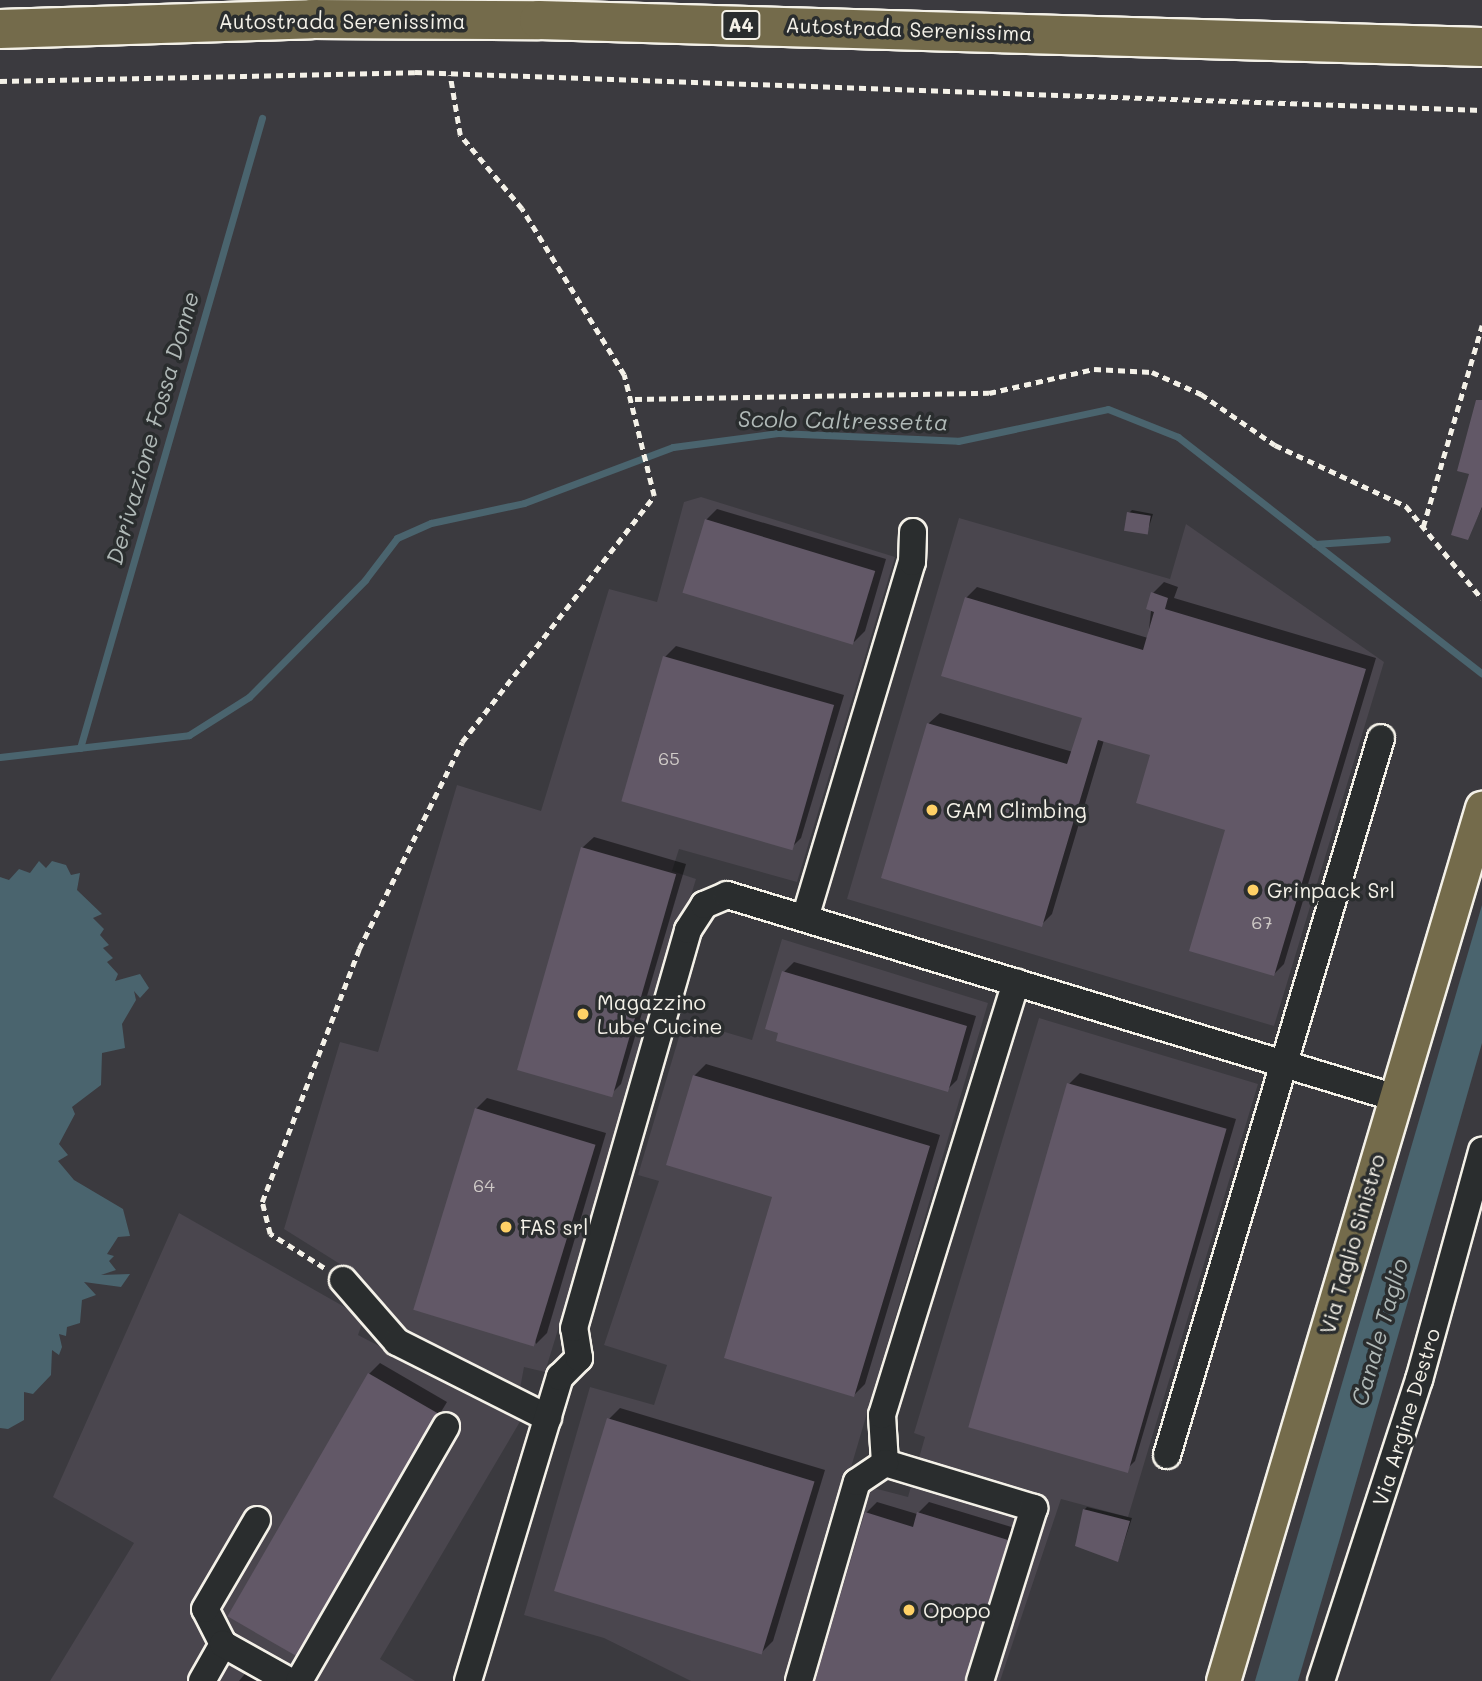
<!DOCTYPE html>
<html>
<head>
<meta charset="utf-8">
<style>
	body { margin:0 }
	#map { position:relative; width:1482px; height:1681px; overflow:hidden; background:#3b3a3f; font-family:Mali,sans-serif }
	div>[style] { position:absolute }
	.built>* { inset:0; background:#4a464e }
	.water>* { inset:0; background:#4a646e }
	.shadow>* { inset:0; background:#0007 }
	.stream>* { height:7px; margin:-3.5px; padding:0 3.5px; transform-origin:3.5px; border-radius:3.5px; background:#4a646e }
	.building>* { inset:0; background:#625867; transform-origin:0 0 }
	.path>* { height:4.5px; margin-top:-2.25px; transform-origin:0; background:repeating-linear-gradient(90deg,#f4f1e8 0 7px,transparent 0 12px) }
	.roads { filter:drop-shadow(2px 0 #f4f1e8) drop-shadow(-2px 0 #f4f1e8) drop-shadow(0 2px #f4f1e8) drop-shadow(0 -2px #f4f1e8) }
	.minor>* { height:26px; margin:-13px; padding:0 13px; transform-origin:13px; border-radius:13px; background:#2a2d2e }
	.major>* { height:33px; margin:-16.5px; padding:0 16.5px; transform-origin:16.5px; border-radius:16.5px; background:#746b4b }
	.highway>* { height:38px; margin:-19px; padding:0 19px; transform-origin:19px; border-radius:19px; background:#746b4b }
	.dots>* { width:19px; height:19px; translate:-50% -50%; box-sizing:border-box; border:4px solid #2a2d2e; border-radius:50% }
	span { translate:-50% -50%; white-space:nowrap; text-align:center; line-height:1.15; -webkit-text-stroke:7px #2a2d2e; paint-order:stroke }
	.number-label { font-size:18px; color:#d0cbc8 }
	.number-label span { -webkit-text-stroke-width:0 }
	.shield-label span { padding:2px 5px; background:#2a2d2e; border:2px solid; border-radius:5px; -webkit-text-stroke-width:0 }
	.shield-label { font-size:19px; color:#f4f1e8; font-weight:700 }
	.street-label { font-size:21px; color:#f4f1e8 }
	.poi-label { font-size:21px; color:#f4f1e8 }
	.left { translate:0 -50%; text-align:left }
	.water-label { font-size:23px; color:#b0b9b7; font-style:italic }
</style>
</head>
<body>
<div id="map">
	<div class="built">
		<i style="clip-path:polygon(701px 497px,895px 557px,797px 882px,679px 849px,672px 871px,696px 879px,545px 1372px,524px 1367px,519px 1394px,389px 1324px,364px 1279px,284px 1229px,340px 1042px,378px 1052px,457px 785px,541px 811px,609px 589px,657px 602px,684px 502px)"></i>
		<i style="clip-path:polygon(959px 518px,1170px 579px,1186px 524px,1384px 662px,1274px 1026px,847px 899px)"></i>
		<i style="clip-path:polygon(782px 939px,988px 1003px,847px 1481px,908px 1497px,925px 1437px,914px 1433px,1039px 1018px,1258px 1084px,1128px 1517px,1061px 1499px,1000px 1681px,691px 1681px,604px 1638px,524px 1615px,590px 1387px,654px 1405px,667px 1365px,604px 1345px,659px 1181px,638px 1175px,684px 1020px,752px 1040px)"></i>
		<i style="clip-path:polygon(179px 1213px,364px 1318px,358px 1335px,521px 1420px,380px 1659px,415px 1681px,50px 1681px,134px 1543px,53px 1497px)"></i>
	</div>
	<div class="water">
		<i style="clip-path:polygon(39px 861px,46px 868px,52px 861px,66px 865px,71px 875px,80px 873px,77px 890px,102px 914px,93px 918px,104px 929px,100px 935px,109px 945px,103px 948px,113px 958px,107px 962px,118px 974px,115px 981px,140px 974px,149px 988px,140px 998px,134px 991px,136px 1000px,122px 1024px,125px 1048px,102px 1053px,101px 1085px,72px 1107px,75px 1114px,59px 1144px,68px 1155px,58px 1161px,74px 1180px,123px 1209px,130px 1236px,118px 1237px,107px 1254px,114px 1256px,109px 1261px,116px 1270px,101px 1275px,130px 1274px,121px 1287px,84px 1282px,96px 1295px,82px 1300px,80px 1323px,67px 1327px,66px 1336px,59px 1334px,62px 1347px,59px 1355px,52px 1350px,51px 1375px,33px 1394px,24px 1392px,24px 1420px,8px 1429px,0 1428px,0 877px,9px 880px,19px 869px,30px 873px)"></i>
		<i style="clip-path:polygon(1482px 905px,1482px 1043px,1340px 1538px,1298px 1681px,1255px 1681px)"></i>
	</div>
	<div class="shadow">
		<i style="clip-path:polygon(1482px 409px,1482px 508px,1467px 538px,1470px 476px)"></i>
		<i style="clip-path:polygon(717px 509px,886px 559px,865px 631px,854px 642px,706px 520px)"></i>
		<i style="clip-path:polygon(1132px 510px,1153px 514px,1147px 533px,1129px 513px)"></i>
		<i style="clip-path:polygon(1164px 582px,1178px 587px,1174px 598px,1376px 658px,1284px 964px,1273px 975px,1227px 828px,1152px 753px,1104px 740px,1052px 914px,1041px 925px,883px 877px,929px 723px,940px 713px,1073px 752px,1084px 717px,966px 598px,977px 587px,1148px 638px,1153px 593px)"></i>
		<i style="clip-path:polygon(676px 646px,844px 695px,801px 838px,790px 849px,665px 657px)"></i>
		<i style="clip-path:polygon(594px 837px,686px 864px,621px 1084px,610px 1095px,582px 848px)"></i>
		<i style="clip-path:polygon(794px 962px,976px 1016px,957px 1080px,947px 1090px,784px 972px)"></i>
		<i style="clip-path:polygon(706px 1064px,940px 1135px,865px 1384px,854px 1395px,775px 1196px,694px 1076px)"></i>
		<i style="clip-path:polygon(1080px 1073px,1236px 1119px,1135px 1461px,1124px 1472px,1069px 1084px)"></i>
		<i style="clip-path:polygon(487px 1098px,606px 1133px,547px 1333px,536px 1344px,476px 1109px)"></i>
		<i style="clip-path:polygon(380px 1363px,447px 1402px,294px 1655px,369px 1374px)"></i>
		<i style="clip-path:polygon(620px 1408px,825px 1470px,773px 1641px,762px 1652px,609px 1419px)"></i>
		<i style="clip-path:polygon(877px 1502px,917px 1514px,929px 1502px,1018px 1529px,972px 1681px,817px 1681px,866px 1513px)"></i>
		<i style="clip-path:polygon(1087px 1507px,1132px 1518px,1118px 1560px,1084px 1510px)"></i>
		<i style="clip-path:polygon(254px 1663px,287px 1681px,239px 1681px)"></i>
	</div>
	<div class="stream">
		<i style="left:1315px;top:544px;width:72px;rotate:-4deg"></i>
		<i style="left:80px;top:748px;width:656px;rotate:-73.89deg"></i>
		<i style="left:0;top:757px;width:190px;rotate:-6.6deg"></i>
		<i style="left:189px;top:735px;width:71px;rotate:-32.3deg"></i>
		<i style="left:249px;top:697px;width:165px;rotate:-45.2deg"></i>
		<i style="left:365px;top:580px;width:53px;rotate:-52.7deg"></i>
		<i style="left:397px;top:538px;width:37px;rotate:-24deg"></i>
		<i style="left:431px;top:523px;width:95px;rotate:-12.1deg"></i>
		<i style="left:524px;top:503px;width:159px;rotate:-20.6deg"></i>
		<i style="left:673px;top:447px;width:106px;rotate:-7.6deg"></i>
		<i style="left:778px;top:433px;width:180px;rotate:2.5deg"></i>
		<i style="left:958px;top:441px;width:153px;rotate:-12deg"></i>
		<i style="left:1108px;top:409px;width:75px;rotate:21.8deg"></i>
		<i style="left:1178px;top:437px;width:385px;rotate:37.9deg"></i>
	</div>
	<div class="building">
		<i style="clip-path:polygon(1476px 400px,1482px 400px,1482px 507px,1468px 540px,1451px 535px,1469px 474px,1457px 471px)"></i>
		<i style="left:1127px;top:512px;width:24px;height:19px;rotate:9deg"></i>
		<i style="left:705px;top:519px;width:178px;height:77px;rotate:17deg"></i>
		<i style="clip-path:polygon(1151px 592px,1168px 598px,1165px 609px,1366px 669px,1274px 976px,1189px 951px,1225px 830px,1136px 803px,1150px 755px,1098px 740px,1042px 927px,881px 878px,927px 723px,1067px 764px,1082px 718px,941px 676px,965px 597px,1143px 650px,1154px 612px,1146px 609px)"></i>
		<i style="left:663px;top:656px;width:178px;height:151px;rotate:16deg"></i>
		<i style="left:581px;top:847px;width:99px;height:232px;rotate:16deg"></i>
		<i style="clip-path:polygon(782px 971px,967px 1026px,948px 1092px,776px 1041px,778px 1033px,765px 1029px)"></i>
		<i style="clip-path:polygon(693px 1075px,930px 1146px,854px 1397px,724px 1358px,772px 1197px,666px 1165px)"></i>
		<i style="left:1067px;top:1083px;width:166px;height:358px;rotate:16deg"></i>
		<i style="left:475px;top:1108px;width:126px;height:211px;rotate:17deg"></i>
		<i style="left:368px;top:1373px;width:80px;height:281px;rotate:30deg"></i>
		<i style="left:607px;top:1418px;width:217px;height:181px;rotate:17deg"></i>
		<i style="clip-path:polygon(1083px 1509px,1130px 1521px,1118px 1562px,1075px 1546px)"></i>
		<i style="clip-path:polygon(865px 1512px,913px 1527px,917px 1512px,1008px 1540px,965px 1681px,815px 1681px)"></i>
	</div>
	<div class="path">
		<i style="left:0;top:81px;width:415px;rotate:-1.2deg"></i>
		<i style="left:415px;top:72px;width:1068px;rotate:2.04deg"></i>
		<i style="left:635px;top:399px;width:354px;rotate:-1deg"></i>
		<i style="left:989px;top:393px;width:108px;rotate:-12.9deg"></i>
		<i style="left:1094px;top:369px;width:58px;rotate:3deg"></i>
		<i style="left:1152px;top:372px;width:54px;rotate:24.2deg"></i>
		<i style="left:1201px;top:394px;width:90px;rotate:34.6deg"></i>
		<i style="left:1275px;top:445px;width:145px;rotate:25deg"></i>
		<i style="left:1406px;top:506px;width:120px;rotate:50.7deg"></i>
		<i style="left:1423px;top:527px;width:210px;rotate:-73.7deg"></i>
		<i style="left:324px;top:1268px;width:64px;rotate:-147.8deg"></i>
		<i style="left:270px;top:1234px;width:33px;rotate:-104deg"></i>
		<i style="left:262px;top:1202px;width:271px;rotate:-69deg"></i>
		<i style="left:359px;top:949px;width:231px;rotate:-63.5deg"></i>
		<i style="left:462px;top:742px;width:312px;rotate:-52deg"></i>
		<i style="left:654px;top:496px;width:125px;rotate:-103.9deg"></i>
		<i style="left:624px;top:375px;width:195px;rotate:-121.6deg"></i>
		<i style="left:522px;top:209px;width:97px;rotate:-130deg"></i>
		<i style="left:460px;top:135px;width:61px;rotate:-99.5deg"></i>
	</div>
	<div class="roads">
		<div class="minor">
			<i style="left:805px;top:918px;width:372px;rotate:-73.3deg"></i>
			<i style="left:912px;top:562px;width:30px;rotate:-88deg"></i>
			<i style="left:343px;top:1280px;width:82px;rotate:48.9deg"></i>
			<i style="left:397px;top:1342px;width:169px;rotate:26.7deg"></i>
			<i style="left:1167px;top:1455px;width:748px;rotate:-73.38deg"></i>
			<i style="left:885px;top:1463px;width:48px;rotate:-93.6deg"></i>
			<i style="left:882px;top:1415px;width:453px;rotate:-72.8deg"></i>
			<i style="left:885px;top:1463px;width:156px;rotate:16.8deg"></i>
			<i style="left:1034px;top:1508px;width:181px;rotate:107.3deg"></i>
			<i style="left:223px;top:1644px;width:39px;rotate:-117deg"></i>
			<i style="left:205px;top:1609px;width:103px;rotate:-59.7deg"></i>
			<i style="left:202px;top:1681px;width:43px;rotate:-60.4deg"></i>
			<i style="left:223px;top:1644px;width:76px;rotate:29.3deg"></i>
			<i style="left:299px;top:1681px;width:294px;rotate:-60deg"></i>
			<i style="left:468px;top:1681px;width:318px;rotate:-73.2deg"></i>
			<i style="left:560px;top:1377px;width:27px;rotate:-45deg"></i>
			<i style="left:579px;top:1358px;width:30px;rotate:-99deg"></i>
			<i style="left:574px;top:1328px;width:414px;rotate:-74deg"></i>
			<i style="left:688px;top:930px;width:30px;rotate:-57deg"></i>
			<i style="left:704px;top:905px;width:25px;rotate:-23deg"></i>
			<i style="left:727px;top:895px;width:699px;rotate:16.88deg"></i>
			<i style="left:799px;top:1681px;width:207px;rotate:-73.8deg"></i>
			<i style="left:857px;top:1482px;width:34px;rotate:-34deg"></i>
			<i style="left:1321px;top:1681px;width:317px;rotate:-72deg"></i>
			<i style="left:1419px;top:1380px;width:238px;rotate:-74.6deg"></i>
		</div>
		<div class="major">
			<i style="left:1223px;top:1681px;width:911px;rotate:-73.48deg"></i>
		</div>
		<div class="highway">
			<i style="left:0;top:29px;width:312px;rotate:-1.8deg"></i>
			<i style="left:312px;top:19px;width:227px;rotate:0.3deg"></i>
			<i style="left:539px;top:20px;width:943px;rotate:1.64deg"></i>
		</div>
	</div>
	<div class="dots">
		<i style="left:932px;top:810px;background:#ffd166"></i>
		<i style="left:1253px;top:890px;background:#ffd166"></i>
		<i style="left:583px;top:1014px;background:#ffd166"></i>
		<i style="left:506px;top:1227px;background:#ffd166"></i>
		<i style="left:909px;top:1610px;background:#ffd166"></i>
	</div>
	<div class="number-label">
		<span style="left:669px;top:758px">65</span>
		<span style="left:1262px;top:922px">67</span>
		<span style="left:484px;top:1185px">64</span>
	</div>
	<div class="shield-label">
		<span style="left:741px;top:25px">A4</span>
	</div>
	<div class="street-label">
		<span style="left:342px;top:21px">Autostrada Serenissima</span>
		<span style="left:909px;top:29px;rotate:2deg">Autostrada Serenissima</span>
		<span style="left:1352px;top:1244px;rotate:-74deg">Via Taglio Sinistro</span>
		<span style="left:1406px;top:1417px;rotate:-73deg">Via Argine Destro</span>
	</div>
	<div class="poi-label">
		<span class="left" style="left:946px;top:810px">GAM Climbing</span>
		<span class="left" style="left:1267px;top:890px">Grinpack Srl</span>
		<span class="left" style="left:597px;top:1014px">Magazzino<br>Lube Cucine</span>
		<span class="left" style="left:520px;top:1227px">FAS srl</span>
		<span class="left" style="left:923px;top:1610px">Opopo</span>
	</div>
	<div class="water-label">
		<span style="left:843px;top:420px;rotate:1deg">Scolo Caltressetta</span>
		<span style="left:152px;top:428px;rotate:-74deg">Derivazione Fossa Donne</span>
		<span style="left:1379px;top:1332px;rotate:-74deg">Canale Taglio</span>
	</div>
</div>
</body>
</html>
